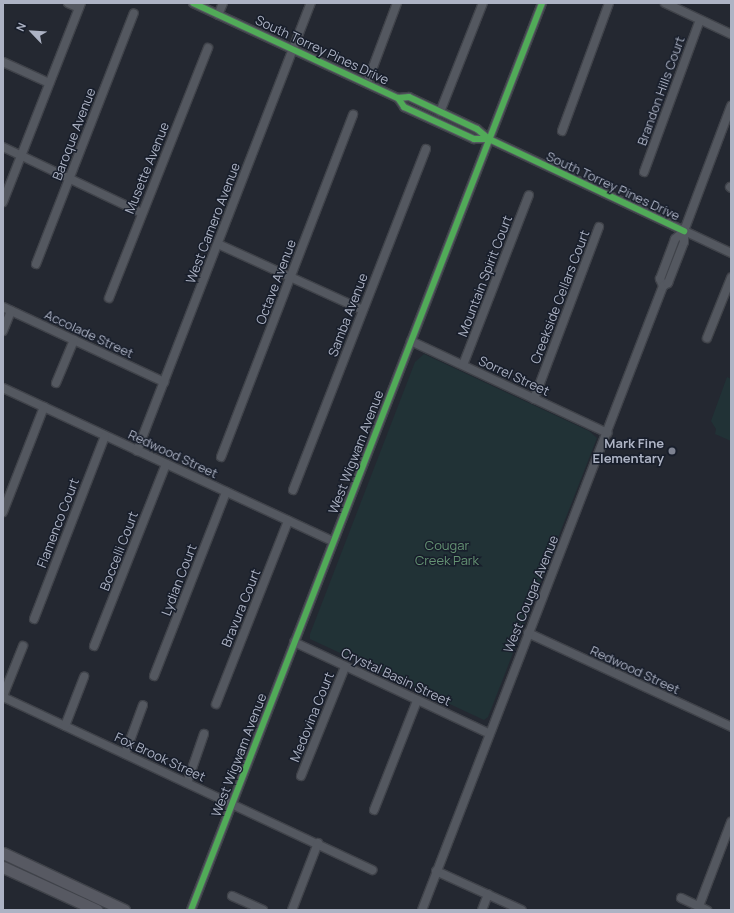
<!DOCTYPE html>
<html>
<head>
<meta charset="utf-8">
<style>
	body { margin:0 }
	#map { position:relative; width:734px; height:913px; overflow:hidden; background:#242831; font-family:Manrope,sans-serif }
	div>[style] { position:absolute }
	.green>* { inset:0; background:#213236 }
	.roads { filter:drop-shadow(1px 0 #40434a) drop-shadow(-1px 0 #40434a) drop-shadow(0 1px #40434a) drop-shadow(0 -1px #40434a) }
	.minor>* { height:8px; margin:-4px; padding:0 4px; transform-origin:4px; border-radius:4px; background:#545860 }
	.major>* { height:11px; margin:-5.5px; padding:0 5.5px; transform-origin:5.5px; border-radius:5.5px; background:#575962 }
	.cycleway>* { height:6px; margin:-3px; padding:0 3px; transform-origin:3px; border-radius:3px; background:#51ab58 }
	.dots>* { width:11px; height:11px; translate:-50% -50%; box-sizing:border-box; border:2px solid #181e2b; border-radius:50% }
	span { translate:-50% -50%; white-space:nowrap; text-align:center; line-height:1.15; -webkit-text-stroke:3px #181e2b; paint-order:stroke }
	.street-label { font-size:13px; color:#adb3c4 }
	.poi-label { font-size:13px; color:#adb3c4; font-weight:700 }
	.right { translate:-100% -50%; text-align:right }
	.park-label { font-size:13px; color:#659474 }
	.frame { position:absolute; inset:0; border:4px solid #adb3c4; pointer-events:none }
	.north { position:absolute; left:12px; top:12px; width:40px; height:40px; -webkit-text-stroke:3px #181e2b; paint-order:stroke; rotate:295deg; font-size:11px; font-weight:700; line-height:16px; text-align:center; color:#adb3c4 }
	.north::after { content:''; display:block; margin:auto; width:14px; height:18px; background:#adb3c4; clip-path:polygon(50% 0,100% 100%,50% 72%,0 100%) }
</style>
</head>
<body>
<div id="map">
	<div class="green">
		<i style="clip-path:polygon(424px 354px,589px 431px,597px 438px,488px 717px,484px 720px,310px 639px,310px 634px,415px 362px)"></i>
		<i style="clip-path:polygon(727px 377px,731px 379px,731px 441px,715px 434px,716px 429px,711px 421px)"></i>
	</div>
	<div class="roads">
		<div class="minor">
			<i style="left:68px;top:3px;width:12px;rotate:24deg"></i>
			<i style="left:193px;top:3px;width:226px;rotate:24.9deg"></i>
			<i style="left:398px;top:98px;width:11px;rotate:-5deg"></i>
			<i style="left:409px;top:97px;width:75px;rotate:25.2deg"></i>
			<i style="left:477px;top:129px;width:16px;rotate:40deg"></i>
			<i style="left:489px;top:139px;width:268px;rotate:25.2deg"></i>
			<i style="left:665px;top:3px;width:73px;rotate:25.2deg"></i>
			<i style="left:218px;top:15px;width:13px;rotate:-67deg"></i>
			<i style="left:3px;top:62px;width:51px;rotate:24.5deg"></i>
			<i style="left:367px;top:83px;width:85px;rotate:-69.4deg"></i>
			<i style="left:398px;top:98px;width:11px;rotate:56deg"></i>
			<i style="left:404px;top:107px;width:77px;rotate:24.6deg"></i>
			<i style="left:474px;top:139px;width:15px"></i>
			<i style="left:440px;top:112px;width:117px;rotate:-68.5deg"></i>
			<i style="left:562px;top:131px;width:136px;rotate:-69.8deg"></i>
			<i style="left:3px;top:147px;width:154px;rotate:25.4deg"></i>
			<i style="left:644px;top:172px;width:162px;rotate:-69.8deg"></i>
			<i style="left:730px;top:187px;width:1px;rotate:45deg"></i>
			<i style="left:3px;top:202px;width:214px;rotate:-68.6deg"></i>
			<i style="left:218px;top:244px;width:159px;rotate:24.5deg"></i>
			<i style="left:36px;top:264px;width:269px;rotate:-68.7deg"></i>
			<i style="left:663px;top:286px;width:8px;rotate:-113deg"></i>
			<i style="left:660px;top:279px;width:43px;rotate:-69.4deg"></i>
			<i style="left:675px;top:239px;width:12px;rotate:-42deg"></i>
			<i style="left:109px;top:298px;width:269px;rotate:-68.4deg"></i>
			<i style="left:3px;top:307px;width:178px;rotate:25deg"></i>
			<i style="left:3px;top:331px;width:22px;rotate:-68deg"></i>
			<i style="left:707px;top:338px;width:65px;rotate:-68.2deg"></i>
			<i style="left:411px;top:341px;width:217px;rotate:25.1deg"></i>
			<i style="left:463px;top:365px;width:182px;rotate:-68.8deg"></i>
			<i style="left:56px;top:383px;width:47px;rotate:-67.3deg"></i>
			<i style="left:3px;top:388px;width:364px;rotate:24.9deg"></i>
			<i style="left:534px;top:399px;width:184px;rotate:-69.3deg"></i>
			<i style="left:137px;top:451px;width:481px;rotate:-68.8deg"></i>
			<i style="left:221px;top:457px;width:367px;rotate:-68.9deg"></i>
			<i style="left:293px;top:490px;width:366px;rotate:-68.7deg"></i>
			<i style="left:3px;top:512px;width:113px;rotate:-68.7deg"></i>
			<i style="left:34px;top:619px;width:196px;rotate:-68.8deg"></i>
			<i style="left:528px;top:633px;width:224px;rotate:24.8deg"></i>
			<i style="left:294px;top:642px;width:214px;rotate:25.1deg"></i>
			<i style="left:94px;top:646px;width:196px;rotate:-68.4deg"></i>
			<i style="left:154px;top:676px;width:198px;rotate:-68.6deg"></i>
			<i style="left:3px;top:696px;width:54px;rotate:-68.2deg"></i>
			<i style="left:3px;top:697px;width:408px;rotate:25.1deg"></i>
			<i style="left:216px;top:704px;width:197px;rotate:-68.5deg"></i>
			<i style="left:65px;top:726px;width:53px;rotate:-68.8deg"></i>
			<i style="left:125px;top:754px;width:52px;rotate:-69.8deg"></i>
			<i style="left:301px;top:776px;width:118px;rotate:-68deg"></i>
			<i style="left:187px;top:783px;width:52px;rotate:-70.9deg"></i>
			<i style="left:374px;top:810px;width:117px;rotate:-68.5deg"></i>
			<i style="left:436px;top:871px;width:94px;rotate:24.4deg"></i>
			<i style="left:232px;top:896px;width:34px;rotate:24deg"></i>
			<i style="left:681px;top:898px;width:29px;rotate:25deg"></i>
			<i style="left:699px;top:906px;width:90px;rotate:-69.1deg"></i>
			<i style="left:191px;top:910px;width:973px;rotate:-68.84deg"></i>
			<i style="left:292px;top:910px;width:72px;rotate:-68.8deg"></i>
			<i style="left:422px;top:910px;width:669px;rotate:-68.88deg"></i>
			<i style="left:663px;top:286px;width:6px;rotate:-31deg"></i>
			<i style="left:668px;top:283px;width:44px;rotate:-68.7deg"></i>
			<i style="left:684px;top:242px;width:11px;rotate:-90deg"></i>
			<i style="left:684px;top:231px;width:134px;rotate:-69.4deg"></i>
			<i style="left:482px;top:910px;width:17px;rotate:-69deg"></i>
		</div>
		<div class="major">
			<i style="left:3px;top:853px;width:134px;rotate:25.2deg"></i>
			<i style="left:3px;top:867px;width:103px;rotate:24.6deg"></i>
		</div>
	</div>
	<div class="cycleway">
		<i style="left:193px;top:3px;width:226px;rotate:24.9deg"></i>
		<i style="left:398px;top:98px;width:11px;rotate:-5deg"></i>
		<i style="left:409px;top:97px;width:75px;rotate:25.2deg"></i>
		<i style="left:477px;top:129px;width:16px;rotate:40deg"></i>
		<i style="left:489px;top:139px;width:216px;rotate:25.3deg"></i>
		<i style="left:398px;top:98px;width:11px;rotate:56deg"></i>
		<i style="left:404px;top:107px;width:77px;rotate:24.6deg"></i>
		<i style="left:474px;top:139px;width:15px"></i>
		<i style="left:191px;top:910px;width:973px;rotate:-68.84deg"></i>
	</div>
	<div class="dots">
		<i style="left:672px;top:451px;background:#7d8291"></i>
	</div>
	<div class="street-label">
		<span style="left:322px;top:50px;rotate:25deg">South Torrey Pines Drive</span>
		<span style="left:661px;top:91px;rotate:-70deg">Brandon Hills Court</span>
		<span style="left:74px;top:134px;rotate:-69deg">Baroque Avenue</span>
		<span style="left:147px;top:168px;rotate:-68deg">Musette Avenue</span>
		<span style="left:613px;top:186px;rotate:25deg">South Torrey Pines Drive</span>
		<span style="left:213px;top:223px;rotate:-69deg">West Camero Avenue</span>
		<span style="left:485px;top:276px;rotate:-69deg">Mountain Spirit Court</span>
		<span style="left:276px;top:282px;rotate:-69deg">Octave Avenue</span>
		<span style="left:560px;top:297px;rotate:-69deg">Creekside Cellars Court</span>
		<span style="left:348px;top:315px;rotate:-69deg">Samba Avenue</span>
		<span style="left:89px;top:334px;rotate:25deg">Accolade Street</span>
		<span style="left:514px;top:376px;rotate:25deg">Sorrel Street</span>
		<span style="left:356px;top:452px;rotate:-69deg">West Wigwam Avenue</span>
		<span style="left:173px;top:454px;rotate:25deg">Redwood Street</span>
		<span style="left:58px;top:523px;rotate:-69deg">Flamenco Court</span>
		<span style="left:119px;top:551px;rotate:-69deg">Boccelli Court</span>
		<span style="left:179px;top:580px;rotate:-69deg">Lydian Court</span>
		<span style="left:531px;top:594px;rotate:-68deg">West Cougar Avenue</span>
		<span style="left:241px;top:608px;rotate:-68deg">Bravura Court</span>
		<span style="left:635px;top:670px;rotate:25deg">Redwood Street</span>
		<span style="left:396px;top:677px;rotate:25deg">Crystal Basin Street</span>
		<span style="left:312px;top:717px;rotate:-68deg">Medovina Court</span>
		<span style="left:239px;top:755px;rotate:-69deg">West Wigwam Avenue</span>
		<span style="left:160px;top:757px;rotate:25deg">Fox Brook Street</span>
	</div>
	<div class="poi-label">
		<span class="right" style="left:664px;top:451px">Mark Fine<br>Elementary</span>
	</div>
	<div class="park-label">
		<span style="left:447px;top:553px">Cougar<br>Creek Park</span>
	</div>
	<div class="frame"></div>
	<div class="north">N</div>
</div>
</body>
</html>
